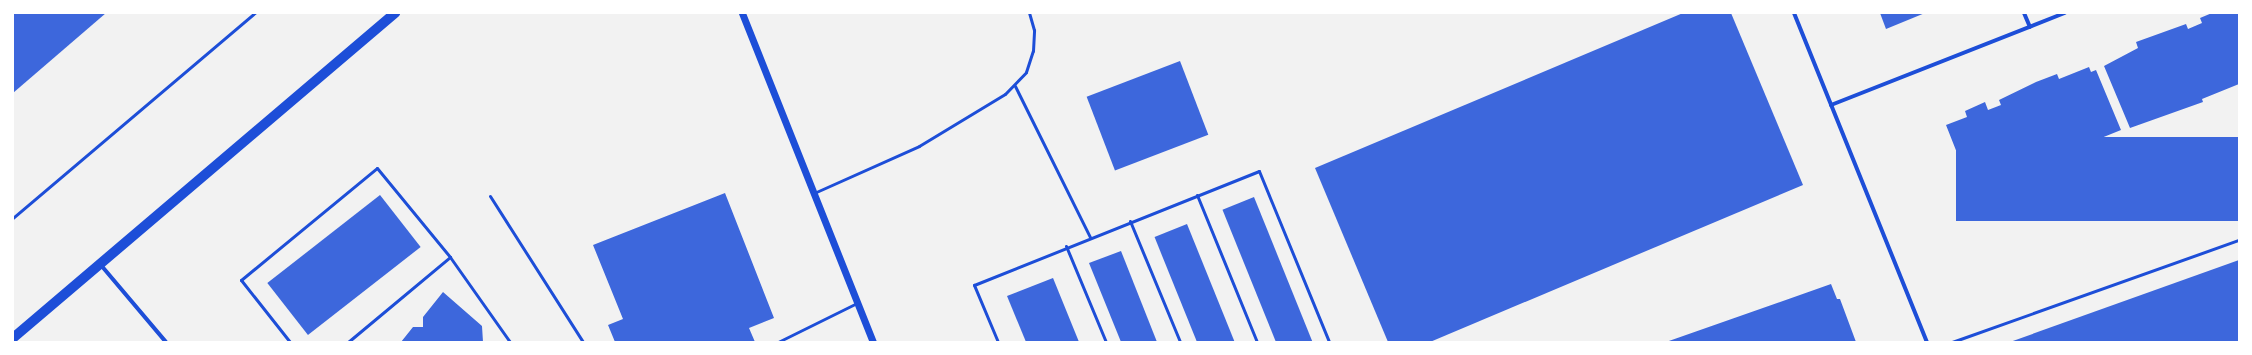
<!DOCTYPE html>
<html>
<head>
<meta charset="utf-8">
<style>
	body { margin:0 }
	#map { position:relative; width:2252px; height:355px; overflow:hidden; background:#f2f2f2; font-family:Commissioner,sans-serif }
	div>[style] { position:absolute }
	.building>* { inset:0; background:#3d67dc; transform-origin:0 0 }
	.path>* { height:2.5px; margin:-1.25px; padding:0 1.25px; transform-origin:1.25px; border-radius:1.25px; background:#1d4ed8 }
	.service>* { height:3px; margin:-1.5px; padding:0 1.5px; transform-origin:1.5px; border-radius:1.5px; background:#1d4ed8 }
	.minor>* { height:4px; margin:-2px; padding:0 2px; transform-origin:2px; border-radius:2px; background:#1d4ed8 }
	.tertiary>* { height:7px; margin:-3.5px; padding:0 3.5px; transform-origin:3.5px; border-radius:3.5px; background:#1d4ed8 }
	.primary>* { height:10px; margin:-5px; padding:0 5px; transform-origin:5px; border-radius:5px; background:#1d4ed8 }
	span { translate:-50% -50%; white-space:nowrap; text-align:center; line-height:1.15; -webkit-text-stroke:4px #fff; paint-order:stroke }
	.frame { position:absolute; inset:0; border:14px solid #fff; pointer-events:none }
</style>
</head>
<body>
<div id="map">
	<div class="building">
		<i style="clip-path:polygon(13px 13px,106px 13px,13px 93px)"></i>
		<i style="clip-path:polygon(1683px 13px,1731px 13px,1803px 185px,1430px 342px,1388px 342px,1315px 168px)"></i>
		<i style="clip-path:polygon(1880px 13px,1925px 13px,1886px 29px)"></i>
		<i style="clip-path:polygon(2212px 13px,2239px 13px,2239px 84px,2202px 99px,2203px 102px,2130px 128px,2104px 66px,2138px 48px,2136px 42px,2186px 24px,2188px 29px,2202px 23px,2200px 18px)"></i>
		<i style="left:1180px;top:61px;width:79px;height:100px;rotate:69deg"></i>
		<i style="clip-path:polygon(2089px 67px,2091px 72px,2096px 70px,2121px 130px,2069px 151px,2070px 155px,2044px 165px,2042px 162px,1972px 191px,1946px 125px,1967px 117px,1965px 111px,1985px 102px,1988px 110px,2001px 105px,1999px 100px,2036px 82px,2057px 74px,2059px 79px)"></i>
		<i style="left:2239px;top:137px;width:84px;height:283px;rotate:90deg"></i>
		<i style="clip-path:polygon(725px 193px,774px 318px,749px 328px,755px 342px,615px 342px,608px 325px,623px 319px,593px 245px)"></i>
		<i style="left:380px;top:195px;width:66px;height:143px;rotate:52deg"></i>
		<i style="left:1254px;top:197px;width:156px;height:34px;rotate:68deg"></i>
		<i style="left:1187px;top:224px;width:127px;height:35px;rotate:68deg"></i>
		<i style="clip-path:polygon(1121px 251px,1157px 342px,1121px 342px,1089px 263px)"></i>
		<i style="clip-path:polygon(2239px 260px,2239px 342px,2010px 342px)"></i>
		<i style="clip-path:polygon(1053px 278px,1079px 342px,1026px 342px,1007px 296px)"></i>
		<i style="clip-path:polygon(1831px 284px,1837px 299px,1840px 299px,1856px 342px,1666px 342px)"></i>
		<i style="clip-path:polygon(443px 292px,482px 326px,483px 342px,401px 342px,413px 327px,423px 327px,423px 317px)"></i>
	</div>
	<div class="path">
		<i style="left:13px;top:218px;width:317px;rotate:-40.3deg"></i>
	</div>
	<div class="service">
		<i style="left:1015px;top:86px;width:169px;rotate:63.6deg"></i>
		<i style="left:814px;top:193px;width:115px;rotate:-24.1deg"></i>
		<i style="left:919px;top:146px;width:100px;rotate:-31.2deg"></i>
		<i style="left:1005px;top:94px;width:30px;rotate:-46deg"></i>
		<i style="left:1026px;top:72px;width:22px;rotate:-72deg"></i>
		<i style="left:1033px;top:51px;width:21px;rotate:-87deg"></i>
		<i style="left:1034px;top:30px;width:18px;rotate:-106deg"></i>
		<i style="left:1197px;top:195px;width:159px;rotate:67.8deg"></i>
		<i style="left:490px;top:196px;width:173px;rotate:57.5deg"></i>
		<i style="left:1130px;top:221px;width:131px;rotate:67.5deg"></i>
		<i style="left:1066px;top:246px;width:104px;rotate:67.4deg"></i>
		<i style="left:290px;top:342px;width:79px;rotate:-128.3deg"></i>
		<i style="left:241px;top:280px;width:176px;rotate:-39.5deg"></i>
		<i style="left:377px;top:168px;width:115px;rotate:50.6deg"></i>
		<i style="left:450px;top:257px;width:104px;rotate:54.8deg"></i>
		<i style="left:348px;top:342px;width:133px;rotate:-39.8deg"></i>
		<i style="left:778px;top:342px;width:88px;rotate:-26.3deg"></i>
		<i style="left:998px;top:342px;width:62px;rotate:-112.8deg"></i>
		<i style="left:974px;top:285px;width:307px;rotate:-21.8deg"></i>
		<i style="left:1259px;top:171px;width:185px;rotate:67.7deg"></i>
		<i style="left:1952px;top:342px;width:305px;rotate:-19.6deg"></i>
	</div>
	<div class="minor">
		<i style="left:1794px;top:13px;width:355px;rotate:68deg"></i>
		<i style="left:2024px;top:13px;width:15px;rotate:67deg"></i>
		<i style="left:1831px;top:105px;width:251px;rotate:-21.5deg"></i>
		<i style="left:100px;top:264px;width:102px;rotate:49.8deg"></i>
	</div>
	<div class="tertiary">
		<i style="left:742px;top:13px;width:354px;rotate:68.3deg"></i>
	</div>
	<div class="primary">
		<i style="left:13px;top:338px;width:502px;rotate:-40.39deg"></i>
	</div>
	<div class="frame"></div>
</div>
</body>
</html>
